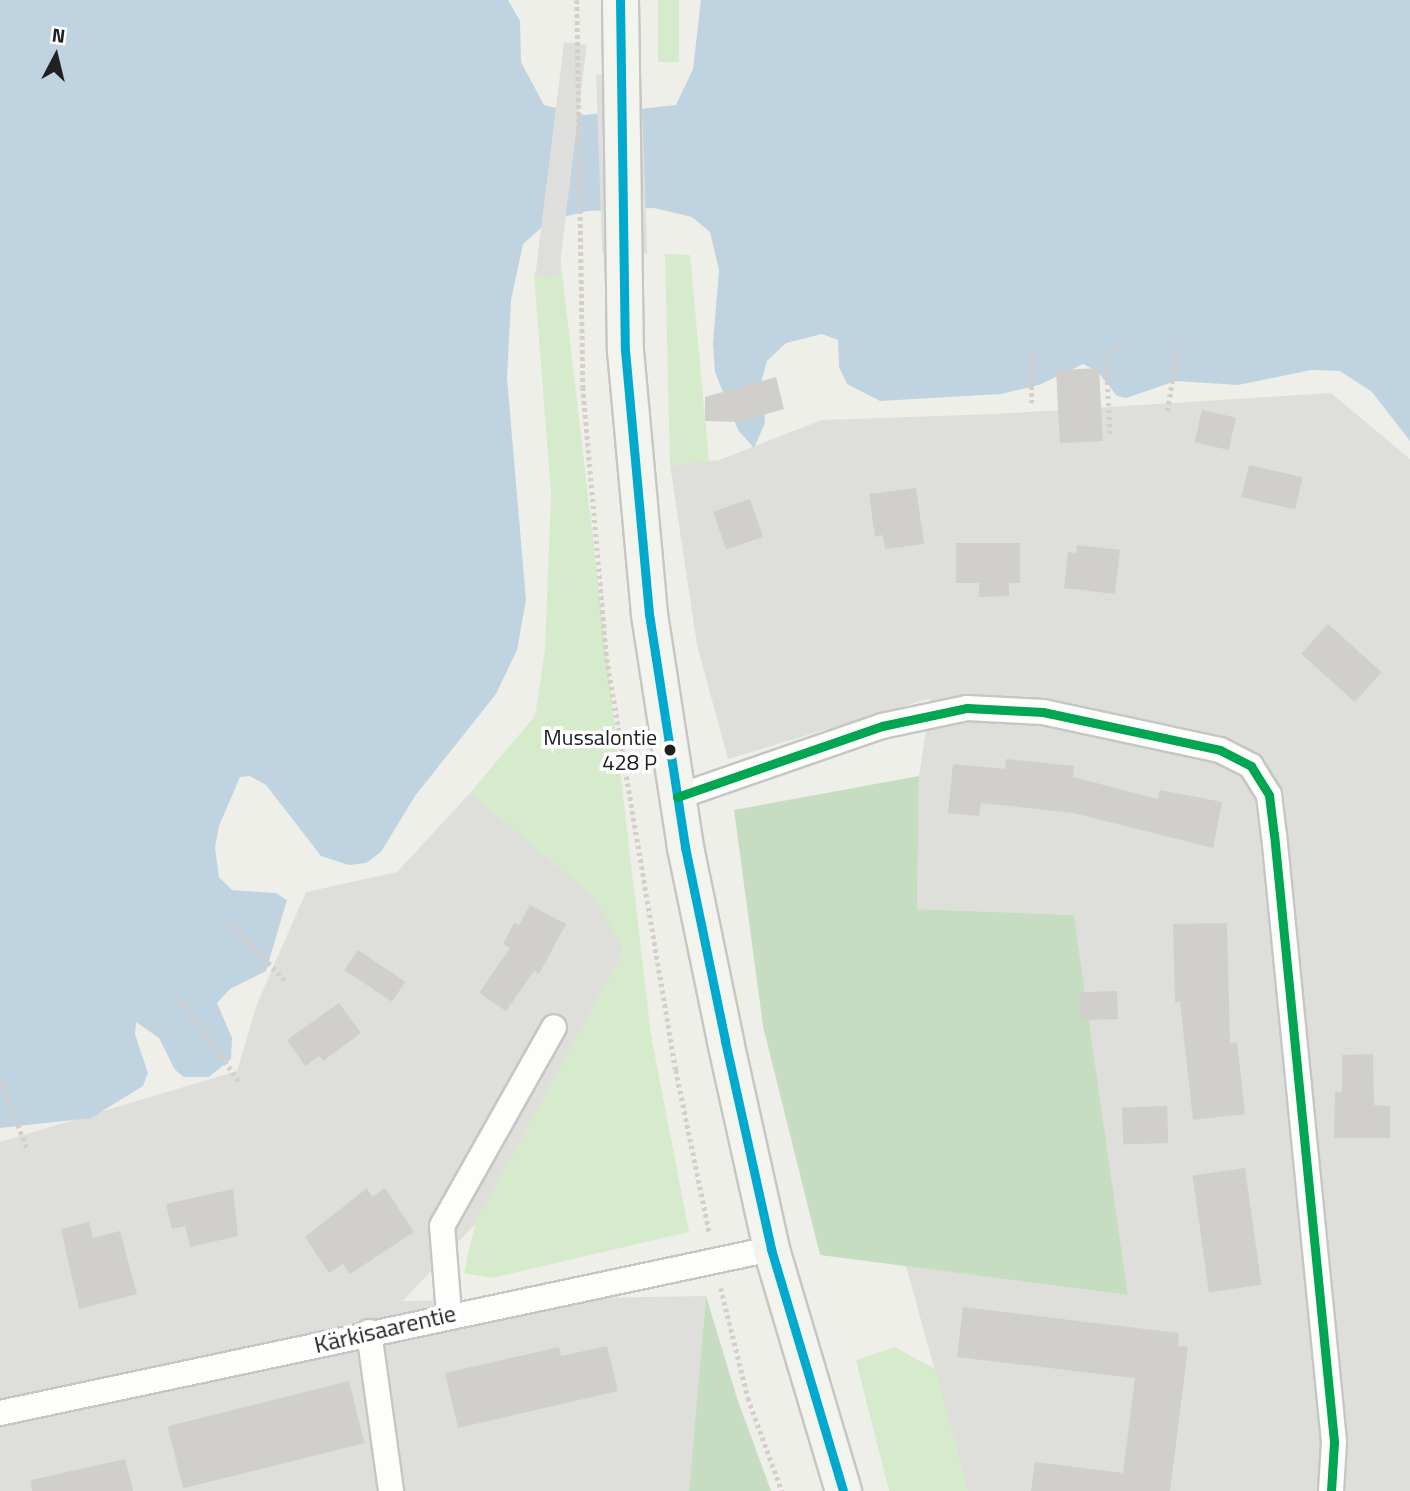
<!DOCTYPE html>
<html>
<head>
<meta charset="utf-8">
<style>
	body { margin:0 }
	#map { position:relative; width:1410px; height:1491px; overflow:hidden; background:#efefea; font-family:"Titillium Web",sans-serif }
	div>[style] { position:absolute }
	.residential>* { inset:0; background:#dededb }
	.grass>* { inset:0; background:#d6ebcb; transform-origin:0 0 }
	.forest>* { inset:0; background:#c6ddc1 }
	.water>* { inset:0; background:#bfd4e0 }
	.pier>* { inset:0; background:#dededc; transform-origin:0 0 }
	.building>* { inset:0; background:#d0cfcb; transform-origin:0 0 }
	.path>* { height:4.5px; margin-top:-2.25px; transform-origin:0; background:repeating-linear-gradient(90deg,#d7ceca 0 3.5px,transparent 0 7px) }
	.roads { filter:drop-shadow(2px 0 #c6c6c4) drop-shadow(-2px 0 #c6c6c4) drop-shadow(0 2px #c6c6c4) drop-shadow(0 -2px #c6c6c4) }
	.street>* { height:24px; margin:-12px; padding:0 12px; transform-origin:12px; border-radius:12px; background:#fdfdfc }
	.secondary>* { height:35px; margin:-17.5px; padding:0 17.5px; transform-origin:17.5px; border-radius:17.5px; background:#f2f4ed }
	.bus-1>* { height:9px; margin:-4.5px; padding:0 4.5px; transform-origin:4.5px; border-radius:4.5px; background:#00a9ce }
	.bus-2>* { height:9px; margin:-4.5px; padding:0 4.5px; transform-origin:4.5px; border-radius:4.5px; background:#00a651 }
	.dots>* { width:19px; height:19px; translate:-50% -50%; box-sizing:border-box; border:4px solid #fff; border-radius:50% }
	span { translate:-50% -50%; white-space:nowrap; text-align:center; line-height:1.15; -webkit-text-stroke:7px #fff; paint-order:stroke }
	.bus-label { font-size:22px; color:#212121 }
	.right { translate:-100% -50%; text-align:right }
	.street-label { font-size:24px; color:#212121 }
	.north { position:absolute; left:21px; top:21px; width:70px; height:70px; -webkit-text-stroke:5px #fff; paint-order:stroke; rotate:7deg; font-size:19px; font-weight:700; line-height:28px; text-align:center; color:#212121 }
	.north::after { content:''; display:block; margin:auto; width:24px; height:32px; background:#212121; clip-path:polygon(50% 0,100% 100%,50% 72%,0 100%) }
</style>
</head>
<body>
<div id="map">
	<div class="residential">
		<i style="clip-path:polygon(1331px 393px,1410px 459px,1410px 1491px,968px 1491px,906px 1266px,1128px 1295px,1074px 915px,917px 909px,919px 776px,931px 698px,728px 759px,697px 645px,670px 465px,719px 460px,822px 420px,995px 414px)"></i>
		<i style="clip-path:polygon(470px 793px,596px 898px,624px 951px,475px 1224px,403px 1301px,706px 1296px,689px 1491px,0 1491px,0 1142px,237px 1071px,257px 1004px,306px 892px,397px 872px)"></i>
	</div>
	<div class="grass">
		<i style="left:658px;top:0;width:21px;height:62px"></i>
		<i style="clip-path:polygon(665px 254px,690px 255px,709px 461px,670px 465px)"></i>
		<i style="clip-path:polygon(560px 256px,651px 1035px,689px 1232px,492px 1278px,464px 1273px,475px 1224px,624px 951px,595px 898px,470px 793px,535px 716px,545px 650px,551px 494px,534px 274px)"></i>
		<i style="clip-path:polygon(895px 1347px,935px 1369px,968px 1491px,889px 1491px,856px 1360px)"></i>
	</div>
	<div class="forest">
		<i style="clip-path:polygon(919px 776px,917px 909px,1074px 915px,1128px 1295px,820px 1255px,763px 1026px,734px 810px)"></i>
		<i style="clip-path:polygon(706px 1296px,737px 1398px,771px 1491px,689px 1491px)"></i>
	</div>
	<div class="water">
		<i style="clip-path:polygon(0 0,508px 0,520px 21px,521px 62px,544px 105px,585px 115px,676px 105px,693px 69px,701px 0,1410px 0,1410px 441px,1372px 392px,1340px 371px,1311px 370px,1238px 385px,1176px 381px,1126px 398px,1117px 396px,1098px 372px,1083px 364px,1039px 385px,1001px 394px,880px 401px,847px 384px,839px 367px,838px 340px,822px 334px,786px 343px,767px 361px,762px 379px,765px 423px,754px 448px,738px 430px,715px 372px,713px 343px,719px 270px,710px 232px,692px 217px,654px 208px,588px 211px,550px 220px,523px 244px,511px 300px,507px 378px,526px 600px,517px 650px,496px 694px,415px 796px,381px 852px,366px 863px,349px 865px,321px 856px,266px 785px,250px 776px,240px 777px,219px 826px,215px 848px,219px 877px,232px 890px,276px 893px,287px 900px,266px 971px,230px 989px,217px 1003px,232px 1038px,231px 1059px,209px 1077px,184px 1077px,175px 1070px,159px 1038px,136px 1022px,135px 1034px,148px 1073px,143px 1086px,91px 1118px,0 1128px)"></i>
	</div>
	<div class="pier">
		<i style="left:564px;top:42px;width:23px;height:235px;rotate:7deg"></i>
		<i style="left:641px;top:73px;width:180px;height:45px;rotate:88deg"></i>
	</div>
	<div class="building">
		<i style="left:1099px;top:368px;width:73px;height:43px;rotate:87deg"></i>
		<i style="clip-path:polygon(776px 377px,784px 409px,739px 422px,705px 421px,705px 397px)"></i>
		<i style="left:1202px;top:410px;width:35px;height:33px;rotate:13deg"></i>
		<i style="left:1249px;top:465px;width:55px;height:33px;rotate:13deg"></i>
		<i style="clip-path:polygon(916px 488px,924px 544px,885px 549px,883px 535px,875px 537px,869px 494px)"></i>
		<i style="left:750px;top:499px;width:40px;height:39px;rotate:71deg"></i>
		<i style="clip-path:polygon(956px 543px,1020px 543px,1020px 583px,1009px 583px,1009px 596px,979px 597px,979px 583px,956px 583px)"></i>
		<i style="clip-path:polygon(1077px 545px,1120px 550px,1115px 594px,1064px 588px,1068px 552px,1076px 553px)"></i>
		<i style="left:1328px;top:624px;width:72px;height:40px;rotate:42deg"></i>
		<i style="clip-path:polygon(1006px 759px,1074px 766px,1073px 777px,1158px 799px,1160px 790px,1222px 802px,1213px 848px,1073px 813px,981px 803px,979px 816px,948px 813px,953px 764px,1005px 769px)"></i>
		<i style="clip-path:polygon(530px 905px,566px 924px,539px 974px,534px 971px,506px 1011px,479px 993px,510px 948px,503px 944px,514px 923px,519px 925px)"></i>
		<i style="clip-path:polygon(1227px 923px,1230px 1043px,1237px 1042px,1245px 1114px,1193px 1120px,1180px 1002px,1175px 1002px,1173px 924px)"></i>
		<i style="left:358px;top:950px;width:57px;height:24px;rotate:34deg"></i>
		<i style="left:1117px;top:991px;width:28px;height:37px;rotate:88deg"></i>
		<i style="clip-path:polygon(339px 1003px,361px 1033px,323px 1061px,319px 1056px,305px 1066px,287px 1040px)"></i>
		<i style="clip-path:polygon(1373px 1054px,1374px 1105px,1390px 1106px,1390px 1138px,1334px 1138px,1335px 1092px,1342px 1092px,1342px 1055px)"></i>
		<i style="left:1167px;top:1106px;width:37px;height:45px;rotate:88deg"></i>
		<i style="left:1245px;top:1168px;width:118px;height:53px;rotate:82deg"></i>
		<i style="clip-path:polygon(367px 1188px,372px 1197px,385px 1188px,414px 1232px,350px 1274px,343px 1264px,329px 1273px,305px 1237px)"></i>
		<i style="clip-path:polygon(233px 1189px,238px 1236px,190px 1247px,185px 1226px,172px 1229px,166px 1204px)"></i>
		<i style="clip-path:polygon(89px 1222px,93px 1238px,120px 1231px,137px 1294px,79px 1309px,61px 1229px)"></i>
		<i style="clip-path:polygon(963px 1307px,1179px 1333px,1178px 1346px,1188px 1347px,1170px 1491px,1031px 1491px,1035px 1462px,1123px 1473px,1135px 1378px,957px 1357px)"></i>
		<i style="clip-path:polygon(607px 1346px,618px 1391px,458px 1428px,445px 1373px,559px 1347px,561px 1356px)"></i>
		<i style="left:349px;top:1381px;width:64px;height:187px;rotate:76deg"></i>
		<i style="clip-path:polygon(125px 1459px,133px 1491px,32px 1491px,31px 1480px)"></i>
	</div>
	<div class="path">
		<i style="left:577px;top:0;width:387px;rotate:89.1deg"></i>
		<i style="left:583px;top:387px;width:273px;rotate:85deg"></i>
		<i style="left:607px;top:659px;width:417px;rotate:80.5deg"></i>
		<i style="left:676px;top:1070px;width:168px;rotate:78.4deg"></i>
		<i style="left:1031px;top:351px;width:52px;rotate:88.9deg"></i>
		<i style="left:1167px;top:411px;width:66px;rotate:-80.4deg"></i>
		<i style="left:1110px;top:434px;width:70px;rotate:-93.3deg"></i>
		<i style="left:1106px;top:364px;width:29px;rotate:-56deg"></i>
		<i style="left:230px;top:921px;width:83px;rotate:47.4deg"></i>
		<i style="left:179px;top:999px;width:102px;rotate:53.8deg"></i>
		<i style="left:0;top:1079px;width:74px;rotate:68.6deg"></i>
		<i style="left:721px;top:1288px;width:113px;rotate:76.2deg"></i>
		<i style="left:748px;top:1398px;width:99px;rotate:69.9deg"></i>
	</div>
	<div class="roads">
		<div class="street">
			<i style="left:677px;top:797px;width:217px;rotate:-19.1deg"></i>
			<i style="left:882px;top:726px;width:87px;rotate:-12deg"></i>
			<i style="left:967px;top:708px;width:76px;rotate:3deg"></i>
			<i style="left:1043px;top:712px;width:181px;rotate:12.1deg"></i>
			<i style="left:1220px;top:750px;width:35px;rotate:27deg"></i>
			<i style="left:1251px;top:766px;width:34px;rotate:58deg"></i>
			<i style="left:1269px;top:795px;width:39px;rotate:83deg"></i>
			<i style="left:1274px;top:834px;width:611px;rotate:84.36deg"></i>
			<i style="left:1334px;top:1442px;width:49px;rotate:93.5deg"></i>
			<i style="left:449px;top:1314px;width:88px;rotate:-94.5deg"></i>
			<i style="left:442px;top:1226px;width:228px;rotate:-60.6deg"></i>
			<i style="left:369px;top:1332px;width:161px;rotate:82.1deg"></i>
			<i style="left:0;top:1413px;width:788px;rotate:-12.01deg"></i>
		</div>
		<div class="secondary">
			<i style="left:620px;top:0;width:350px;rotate:89.2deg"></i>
			<i style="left:625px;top:350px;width:265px;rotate:84.8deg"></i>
			<i style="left:649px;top:614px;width:236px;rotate:81.2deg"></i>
			<i style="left:685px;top:847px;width:198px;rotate:78.3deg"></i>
			<i style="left:725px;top:1041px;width:213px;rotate:77.5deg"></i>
			<i style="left:771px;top:1249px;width:252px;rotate:73.4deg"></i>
		</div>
	</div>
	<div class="bus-1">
		<i style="left:620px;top:0;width:350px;rotate:89.2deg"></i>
		<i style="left:625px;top:350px;width:265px;rotate:84.8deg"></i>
		<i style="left:649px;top:614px;width:236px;rotate:81.2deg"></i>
		<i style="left:685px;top:847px;width:198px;rotate:78.3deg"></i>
		<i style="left:725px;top:1041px;width:213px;rotate:77.5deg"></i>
		<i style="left:771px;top:1249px;width:252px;rotate:73.4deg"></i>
	</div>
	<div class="bus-2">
		<i style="left:677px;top:797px;width:217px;rotate:-19.1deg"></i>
		<i style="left:882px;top:726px;width:87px;rotate:-12deg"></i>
		<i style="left:967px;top:708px;width:76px;rotate:3deg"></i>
		<i style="left:1043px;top:712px;width:181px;rotate:12.1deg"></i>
		<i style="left:1220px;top:750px;width:35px;rotate:27deg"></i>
		<i style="left:1251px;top:766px;width:34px;rotate:58deg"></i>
		<i style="left:1269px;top:795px;width:39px;rotate:83deg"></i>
		<i style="left:1274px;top:834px;width:611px;rotate:84.36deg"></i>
		<i style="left:1334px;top:1442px;width:49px;rotate:93.5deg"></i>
	</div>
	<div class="dots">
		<i style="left:670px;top:750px;background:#212121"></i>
	</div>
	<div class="bus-label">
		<span class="right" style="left:657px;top:750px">Mussalontie<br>428 P</span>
	</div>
	<div class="street-label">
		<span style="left:385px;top:1329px;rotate:-13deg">Kärkisaarentie</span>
	</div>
	<div class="north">N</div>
</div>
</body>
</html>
